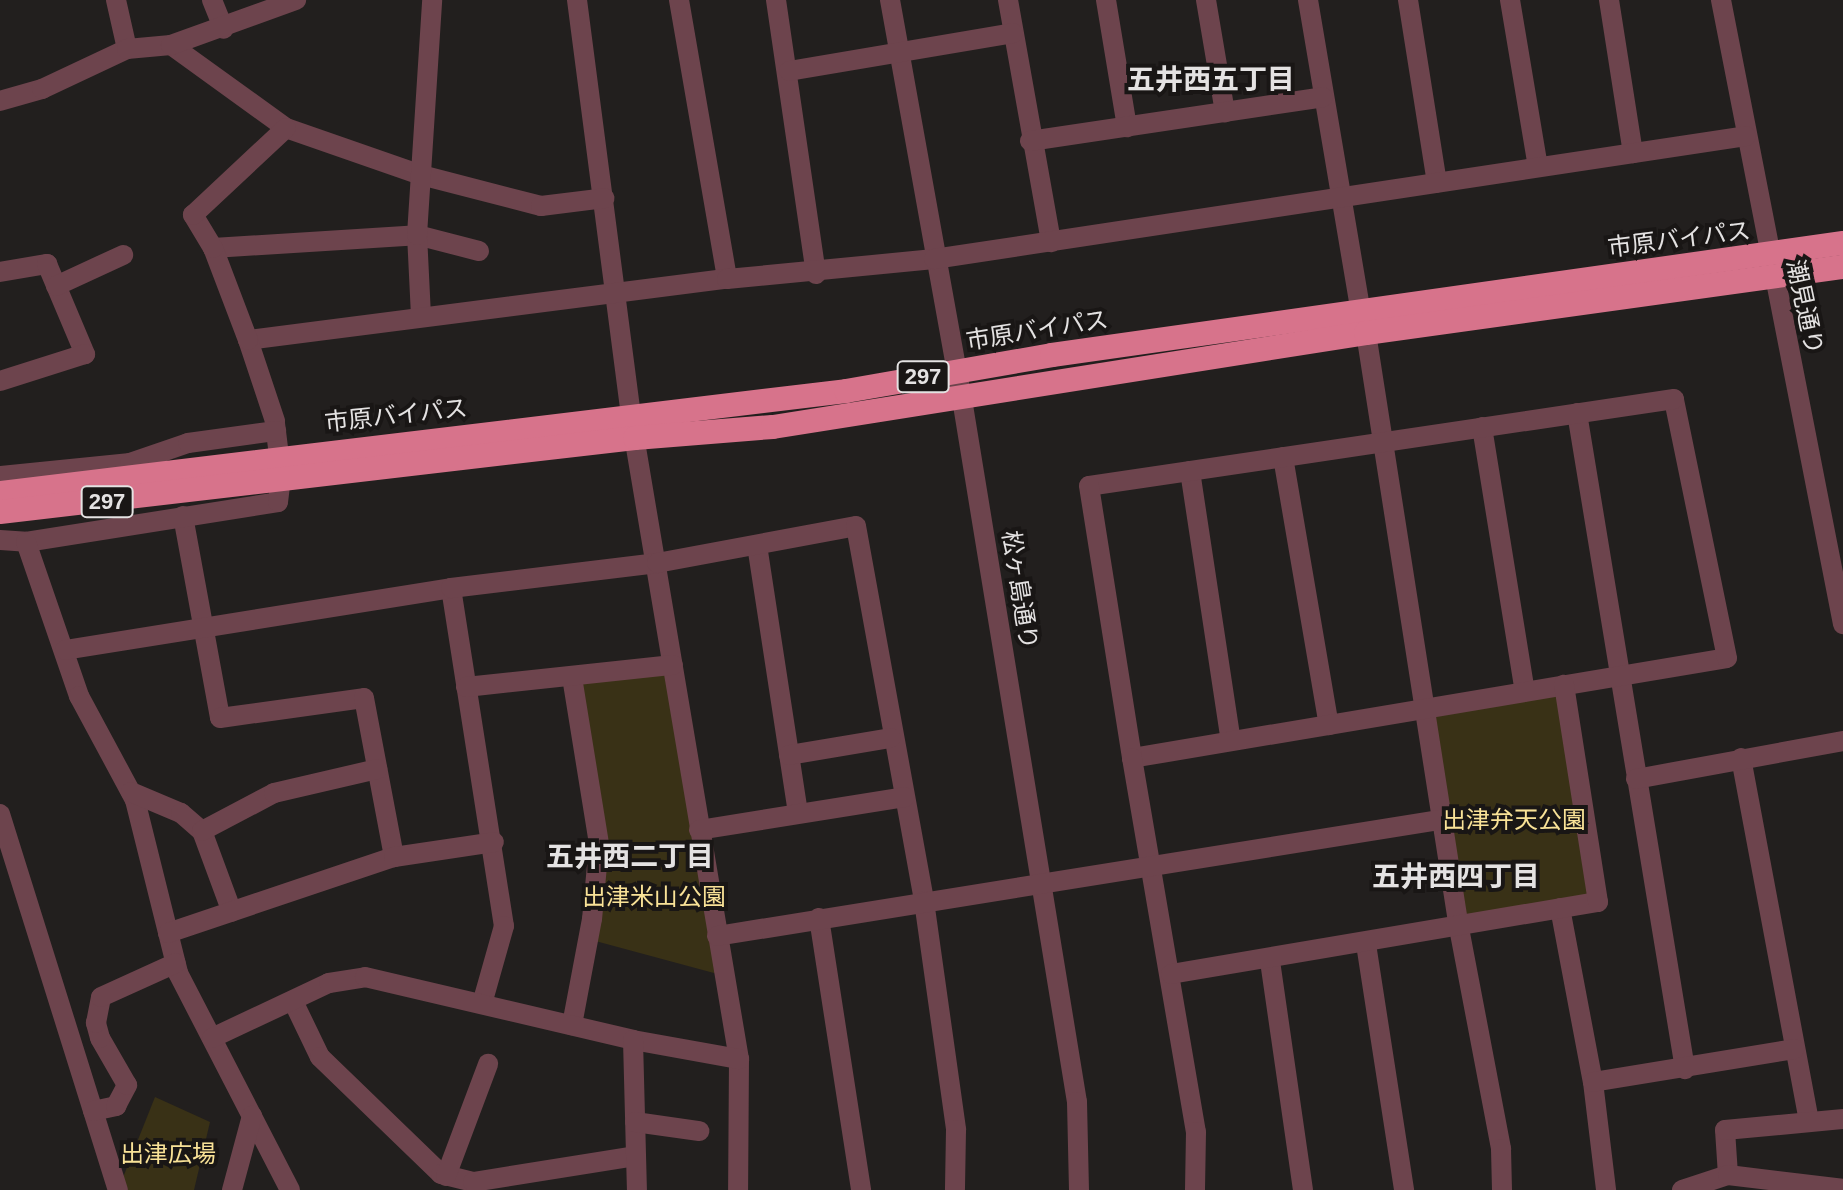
<!DOCTYPE html>
<html>
<head>
<meta charset="utf-8">
<style>
	body { margin:0 }
	#map { position:relative; width:1843px; height:1190px; overflow:hidden; background:#221f1e; font-family:Helvetica,"Noto Sans JP",sans-serif }
	div>[style] { position:absolute }
	.green>* { inset:0; background:#393116; transform-origin:0 0 }
	.minor>* { height:20px; margin:-10px; padding:0 10px; transform-origin:10px; border-radius:10px; background:#6d444d }
	.highway>* { height:24px; margin:-12px; padding:0 12px; transform-origin:12px; border-radius:12px; background:#d7738b }
	span { translate:-50% -50%; white-space:nowrap; text-align:center; line-height:1.15; -webkit-text-stroke:8px #191615; paint-order:stroke }
	.shield-label span { padding:2px 6px; background:#191615; border:2px solid; border-radius:6px; -webkit-text-stroke-width:0 }
	.shield-label { font-size:22px; color:#e4e2e2; font-weight:700 }
	.street-label { font-size:24px; color:#e4e2e2 }
	.park-label { font-size:24px; color:#f9e297 }
	.quarter-label { font-size:28px; color:#e4e2e2; font-weight:700 }
</style>
</head>
<body>
<div id="map">
	<div class="green">
		<i style="clip-path:polygon(673px 665px,725px 976px,588px 939px,598px 881px,572px 677px)"></i>
		<i style="left:1564px;top:685px;width:220px;height:139px;rotate:81deg"></i>
		<i style="clip-path:polygon(155px 1097px,210px 1122px,194px 1190px,118px 1190px)"></i>
	</div>
	<div class="minor">
		<i style="left:116px;top:0;width:50px;rotate:77.3deg"></i>
		<i style="left:212px;top:0;width:31px;rotate:68deg"></i>
		<i style="left:577px;top:0;width:421px;rotate:82.6deg"></i>
		<i style="left:631px;top:418px;width:650px;rotate:80.44deg"></i>
		<i style="left:739px;top:1059px;width:131px;rotate:90.4deg"></i>
		<i style="left:679px;top:0;width:283px;rotate:80.2deg"></i>
		<i style="left:776px;top:0;width:277px;rotate:81.7deg"></i>
		<i style="left:890px;top:0;width:405px;rotate:79.8deg"></i>
		<i style="left:962px;top:399px;width:712px;rotate:80.71deg"></i>
		<i style="left:1077px;top:1102px;width:88px;rotate:88.7deg"></i>
		<i style="left:1008px;top:0;width:246px;rotate:79.9deg"></i>
		<i style="left:1106px;top:0;width:129px;rotate:80.6deg"></i>
		<i style="left:1206px;top:0;width:114px;rotate:80.4deg"></i>
		<i style="left:1308px;top:0;width:317px;rotate:80.4deg"></i>
		<i style="left:1408px;top:0;width:185px;rotate:81deg"></i>
		<i style="left:1510px;top:0;width:169px;rotate:80.5deg"></i>
		<i style="left:1609px;top:0;width:155px;rotate:81.1deg"></i>
		<i style="left:1721px;top:0;width:636px;rotate:78.94deg"></i>
		<i style="left:171px;top:45px;width:142px;rotate:35.8deg"></i>
		<i style="left:286px;top:128px;width:143px;rotate:19.2deg"></i>
		<i style="left:421px;top:175px;width:124px;rotate:14.5deg"></i>
		<i style="left:541px;top:206px;width:64px;rotate:-7.1deg"></i>
		<i style="left:789px;top:71px;width:227px;rotate:-9.6deg"></i>
		<i style="left:0;top:101px;width:44px;rotate:-15.9deg"></i>
		<i style="left:42px;top:89px;width:94px;rotate:-25.2deg"></i>
		<i style="left:127px;top:49px;width:44px;rotate:-5.2deg"></i>
		<i style="left:171px;top:45px;width:133px;rotate:-19.8deg"></i>
		<i style="left:1030px;top:141px;width:296px;rotate:-8.5deg"></i>
		<i style="left:213px;top:248px;width:204px;rotate:-3.6deg"></i>
		<i style="left:417px;top:235px;width:64px;rotate:14.5deg"></i>
		<i style="left:0;top:272px;width:48px;rotate:-9.7deg"></i>
		<i style="left:47px;top:264px;width:98px;rotate:67.1deg"></i>
		<i style="left:85px;top:354px;width:89px;rotate:162.4deg"></i>
		<i style="left:56px;top:286px;width:74px;rotate:-24.8deg"></i>
		<i style="left:421px;top:316px;width:81px;rotate:-92.8deg"></i>
		<i style="left:417px;top:235px;width:235px;rotate:-86.3deg"></i>
		<i style="left:1366px;top:333px;width:602px;rotate:81.12deg"></i>
		<i style="left:1459px;top:928px;width:225px;rotate:79.2deg"></i>
		<i style="left:1501px;top:1149px;width:41px;rotate:88.6deg"></i>
		<i style="left:248px;top:340px;width:483px;rotate:-7.3deg"></i>
		<i style="left:727px;top:279px;width:208px;rotate:-5.5deg"></i>
		<i style="left:934px;top:259px;width:821px;rotate:-8.61deg"></i>
		<i style="left:1577px;top:413px;width:665px;rotate:80.65deg"></i>
		<i style="left:1482px;top:427px;width:268px;rotate:80.8deg"></i>
		<i style="left:279px;top:456px;width:35px;rotate:-97deg"></i>
		<i style="left:275px;top:421px;width:85px;rotate:-108.4deg"></i>
		<i style="left:248px;top:340px;width:98px;rotate:-110.8deg"></i>
		<i style="left:213px;top:248px;width:39px;rotate:-121deg"></i>
		<i style="left:193px;top:215px;width:127px;rotate:-43.1deg"></i>
		<i style="left:1283px;top:457px;width:272px;rotate:80.3deg"></i>
		<i style="left:1190px;top:471px;width:273px;rotate:81.4deg"></i>
		<i style="left:0;top:476px;width:131px;rotate:-5.7deg"></i>
		<i style="left:130px;top:463px;width:61px;rotate:-19deg"></i>
		<i style="left:188px;top:443px;width:89px;rotate:-7.8deg"></i>
		<i style="left:183px;top:516px;width:205px;rotate:79.6deg"></i>
		<i style="left:220px;top:718px;width:145px;rotate:-7.9deg"></i>
		<i style="left:364px;top:698px;width:162px;rotate:79.3deg"></i>
		<i style="left:0;top:540px;width:26px;rotate:4deg"></i>
		<i style="left:26px;top:542px;width:255px;rotate:-9deg"></i>
		<i style="left:278px;top:502px;width:25px;rotate:-83deg"></i>
		<i style="left:26px;top:542px;width:163px;rotate:71deg"></i>
		<i style="left:79px;top:696px;width:118px;rotate:61.7deg"></i>
		<i style="left:135px;top:800px;width:178px;rotate:76deg"></i>
		<i style="left:178px;top:973px;width:244px;rotate:62.7deg"></i>
		<i style="left:757px;top:545px;width:270px;rotate:81.3deg"></i>
		<i style="left:451px;top:588px;width:342px;rotate:81.1deg"></i>
		<i style="left:504px;top:926px;width:81px;rotate:105.8deg"></i>
		<i style="left:65px;top:650px;width:391px;rotate:-9.1deg"></i>
		<i style="left:451px;top:588px;width:208px;rotate:-6.9deg"></i>
		<i style="left:657px;top:563px;width:202px;rotate:-10.5deg"></i>
		<i style="left:856px;top:526px;width:381px;rotate:79.7deg"></i>
		<i style="left:924px;top:901px;width:231px;rotate:82deg"></i>
		<i style="left:956px;top:1130px;width:60px;rotate:91deg"></i>
		<i style="left:572px;top:677px;width:169px;rotate:80.8deg"></i>
		<i style="left:599px;top:844px;width:75px;rotate:95.3deg"></i>
		<i style="left:592px;top:919px;width:108px;rotate:100.7deg"></i>
		<i style="left:466px;top:687px;width:208px;rotate:-6.1deg"></i>
		<i style="left:789px;top:755px;width:103px;rotate:-9.5deg"></i>
		<i style="left:1132px;top:758px;width:603px;rotate:-9.54deg"></i>
		<i style="left:1727px;top:658px;width:264px;rotate:-101.6deg"></i>
		<i style="left:1674px;top:399px;width:591px;rotate:171.54deg"></i>
		<i style="left:1089px;top:486px;width:275px;rotate:81deg"></i>
		<i style="left:1132px;top:758px;width:379px;rotate:80.3deg"></i>
		<i style="left:1196px;top:1132px;width:58px;rotate:91deg"></i>
		<i style="left:1741px;top:758px;width:369px;rotate:79.4deg"></i>
		<i style="left:1636px;top:779px;width:210px;rotate:-10.4deg"></i>
		<i style="left:131px;top:792px;width:54px;rotate:22.8deg"></i>
		<i style="left:181px;top:813px;width:28px;rotate:41deg"></i>
		<i style="left:202px;top:831px;width:86px;rotate:69.7deg"></i>
		<i style="left:0;top:814px;width:394px;rotate:72.6deg"></i>
		<i style="left:699px;top:830px;width:208px;rotate:-9.1deg"></i>
		<i style="left:202px;top:831px;width:81px;rotate:-27.8deg"></i>
		<i style="left:274px;top:793px;width:106px;rotate:-13.1deg"></i>
		<i style="left:1560px;top:908px;width:177px;rotate:79.3deg"></i>
		<i style="left:1593px;top:1082px;width:109px;rotate:83.1deg"></i>
		<i style="left:819px;top:918px;width:275px;rotate:81.2deg"></i>
		<i style="left:168px;top:933px;width:238px;rotate:-18.6deg"></i>
		<i style="left:394px;top:857px;width:101px;rotate:-8.5deg"></i>
		<i style="left:717px;top:936px;width:737px;rotate:-9.13deg"></i>
		<i style="left:1366px;top:944px;width:249px;rotate:81.2deg"></i>
		<i style="left:1270px;top:961px;width:231px;rotate:81.8deg"></i>
		<i style="left:1171px;top:974px;width:433px;rotate:-9.6deg"></i>
		<i style="left:1598px;top:902px;width:220px;rotate:-98.9deg"></i>
		<i style="left:293px;top:1001px;width:62px;rotate:64.3deg"></i>
		<i style="left:320px;top:1057px;width:168px;rotate:44deg"></i>
		<i style="left:441px;top:1174px;width:33px;rotate:14deg"></i>
		<i style="left:473px;top:1182px;width:164px;rotate:-9.1deg"></i>
		<i style="left:212px;top:1038px;width:129px;rotate:-25.2deg"></i>
		<i style="left:329px;top:983px;width:36px;rotate:-9deg"></i>
		<i style="left:365px;top:977px;width:275px;rotate:13.2deg"></i>
		<i style="left:633px;top:1040px;width:108px;rotate:10.2deg"></i>
		<i style="left:633px;top:1040px;width:150px;rotate:88.5deg"></i>
		<i style="left:1593px;top:1082px;width:204px;rotate:-9.3deg"></i>
		<i style="left:93px;top:1111px;width:24px;rotate:-12deg"></i>
		<i style="left:116px;top:1106px;width:24px;rotate:-62deg"></i>
		<i style="left:127px;top:1085px;width:54px;rotate:-119.9deg"></i>
		<i style="left:100px;top:1038px;width:16px;rotate:-105deg"></i>
		<i style="left:96px;top:1023px;width:26px;rotate:-79deg"></i>
		<i style="left:101px;top:997px;width:82px;rotate:-24.4deg"></i>
		<i style="left:635px;top:1122px;width:65px;rotate:8deg"></i>
		<i style="left:1728px;top:1175px;width:45px;rotate:-93.8deg"></i>
		<i style="left:1725px;top:1130px;width:119px;rotate:-5.3deg"></i>
		<i style="left:446px;top:1176px;width:120px;rotate:-69.4deg"></i>
		<i style="left:232px;top:1190px;width:77px;rotate:-74.9deg"></i>
		<i style="left:1682px;top:1190px;width:48px;rotate:-18.1deg"></i>
		<i style="left:1728px;top:1175px;width:116px;rotate:6.9deg"></i>
	</div>
	<div class="highway">
		<i style="left:0;top:493px;width:852px;rotate:-6.87deg"></i>
		<i style="left:846px;top:391px;width:209px;rotate:-9.9deg"></i>
		<i style="left:1052px;top:355px;width:799px;rotate:-8.06deg"></i>
		<i style="left:0;top:512px;width:639px;rotate:-6.65deg"></i>
		<i style="left:635px;top:438px;width:138px;rotate:-4.6deg"></i>
		<i style="left:773px;top:427px;width:600px;rotate:-9.01deg"></i>
		<i style="left:1366px;top:333px;width:482px;rotate:-7.9deg"></i>
	</div>
	<div class="shield-label">
		<span style="left:923px;top:377px">297</span>
		<span style="left:107px;top:502px">297</span>
	</div>
	<div class="street-label">
		<span style="left:1679px;top:239px;rotate:-7deg">市原バイパス</span>
		<span style="left:1805px;top:307px;rotate:78deg">潮見通り</span>
		<span style="left:1037px;top:330px;rotate:-9deg">市原バイパス</span>
		<span style="left:396px;top:415px;rotate:-6deg">市原バイパス</span>
		<span style="left:1020px;top:590px;rotate:81deg">松ヶ島通り</span>
	</div>
	<div class="park-label">
		<span style="left:1514px;top:820px">出津弁天公園</span>
		<span style="left:654px;top:897px">出津米山公園</span>
		<span style="left:168px;top:1154px">出津広場</span>
	</div>
	<div class="quarter-label">
		<span style="left:1211px;top:80px">五井西五丁目</span>
		<span style="left:630px;top:857px">五井西二丁目</span>
		<span style="left:1456px;top:877px">五井西四丁目</span>
	</div>
</div>
</body>
</html>
